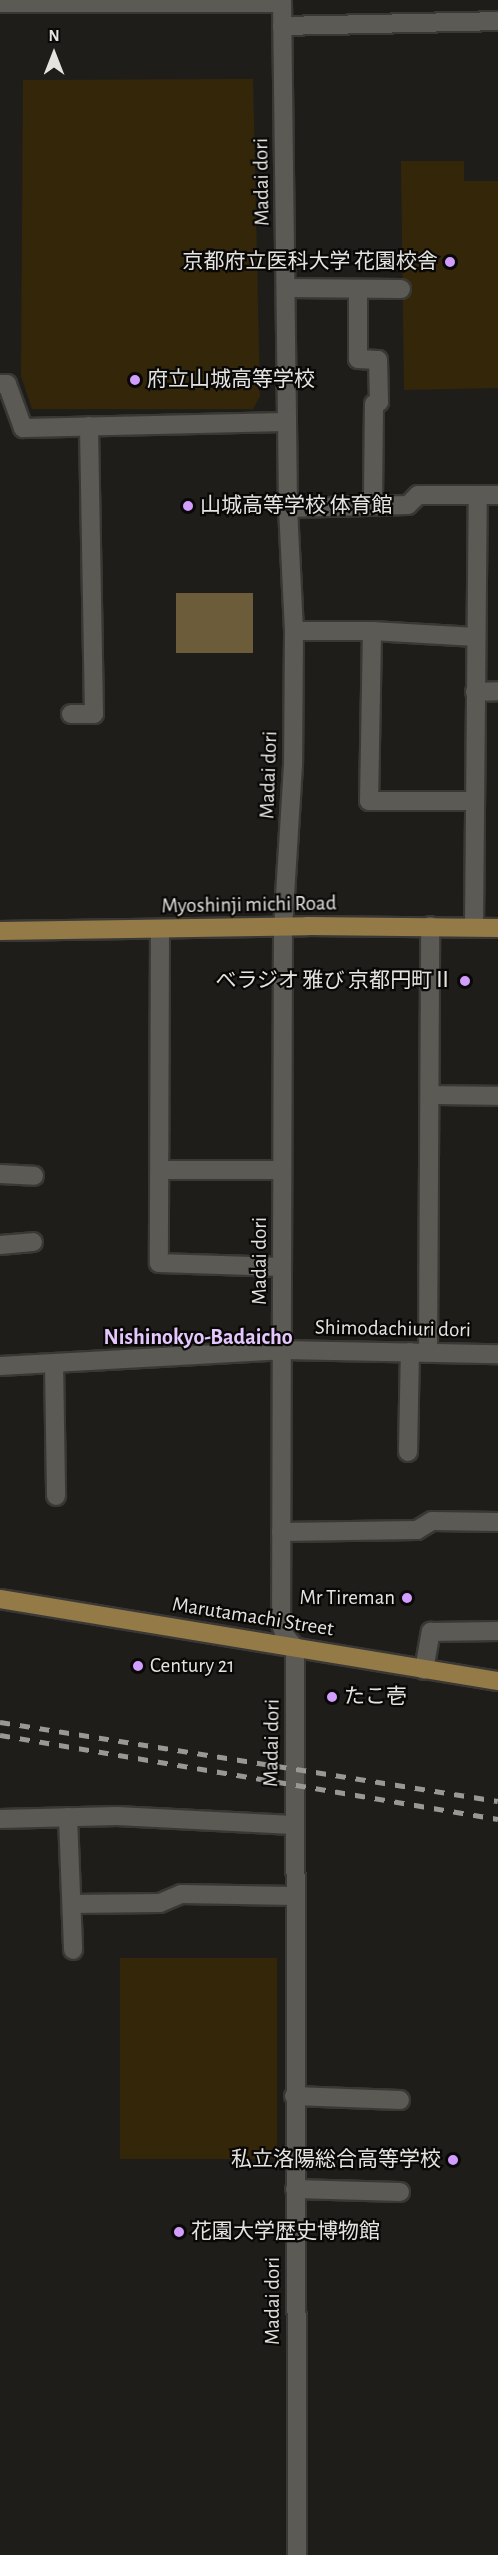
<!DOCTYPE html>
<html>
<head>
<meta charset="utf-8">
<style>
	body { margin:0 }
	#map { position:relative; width:498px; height:2555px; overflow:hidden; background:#1f1d1a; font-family:"Alegreya Sans","Noto Sans JP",sans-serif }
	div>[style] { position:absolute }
	.green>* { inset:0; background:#342709; transform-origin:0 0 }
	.water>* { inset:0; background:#6d5c3a; transform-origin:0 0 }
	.roads { filter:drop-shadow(2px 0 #393835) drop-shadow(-2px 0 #393835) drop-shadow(0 2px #393835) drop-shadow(0 -2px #393835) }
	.minor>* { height:18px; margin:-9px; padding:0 9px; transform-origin:9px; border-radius:9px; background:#5c5a55 }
	.major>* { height:18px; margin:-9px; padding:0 9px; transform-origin:9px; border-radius:9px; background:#937a47 }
	.rail>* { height:4.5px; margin-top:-2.25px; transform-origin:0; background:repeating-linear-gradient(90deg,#999895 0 10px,transparent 0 20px) }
	.dots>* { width:16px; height:16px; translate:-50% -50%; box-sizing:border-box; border:3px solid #090806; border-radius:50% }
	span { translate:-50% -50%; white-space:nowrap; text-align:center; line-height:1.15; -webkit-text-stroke:4.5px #090806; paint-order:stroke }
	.street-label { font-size:21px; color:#e4e3e0 }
	.poi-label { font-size:21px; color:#e4e3e0 }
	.right { translate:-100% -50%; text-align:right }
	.left { translate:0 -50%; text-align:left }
	.neighbourhood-label { font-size:22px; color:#e4c7fe; font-weight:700 }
	.north { position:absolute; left:24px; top:24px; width:60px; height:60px; -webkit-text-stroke:4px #090806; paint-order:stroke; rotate:0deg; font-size:16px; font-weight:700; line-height:24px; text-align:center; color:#e4e3e0 }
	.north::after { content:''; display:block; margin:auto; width:21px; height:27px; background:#e4e3e0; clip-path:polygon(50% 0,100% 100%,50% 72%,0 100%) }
</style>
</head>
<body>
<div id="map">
	<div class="green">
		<i style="clip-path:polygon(253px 79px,260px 396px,253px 409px,32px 409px,21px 376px,23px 80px)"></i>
		<i style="clip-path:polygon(401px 161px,464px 161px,464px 181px,498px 181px,498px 388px,404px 390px)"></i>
		<i style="left:277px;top:1958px;width:201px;height:157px;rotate:90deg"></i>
	</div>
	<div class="water">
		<i style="left:253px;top:593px;width:60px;height:77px;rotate:90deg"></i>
	</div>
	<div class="roads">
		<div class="minor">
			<i style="left:282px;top:0;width:508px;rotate:89.32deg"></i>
			<i style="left:288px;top:508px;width:123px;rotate:87.2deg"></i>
			<i style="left:294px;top:631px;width:134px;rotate:90.4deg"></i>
			<i style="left:293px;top:765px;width:162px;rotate:93.5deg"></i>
			<i style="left:283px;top:927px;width:697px;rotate:90.16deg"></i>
			<i style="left:281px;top:1624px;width:13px;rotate:72deg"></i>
			<i style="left:285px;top:1636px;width:15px;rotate:48deg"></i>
			<i style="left:295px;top:1647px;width:908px;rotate:89.87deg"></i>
			<i style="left:0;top:3px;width:282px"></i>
			<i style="left:282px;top:26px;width:216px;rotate:-1.3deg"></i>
			<i style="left:286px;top:288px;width:115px;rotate:0.5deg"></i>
			<i style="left:358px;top:289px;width:70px;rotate:90deg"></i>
			<i style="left:358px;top:359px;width:20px;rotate:3deg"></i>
			<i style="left:378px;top:360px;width:42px;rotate:88.6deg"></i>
			<i style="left:379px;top:402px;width:5px;rotate:158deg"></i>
			<i style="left:374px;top:404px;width:102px;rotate:90.6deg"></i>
			<i style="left:0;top:384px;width:7px"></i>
			<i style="left:7px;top:384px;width:47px;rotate:70deg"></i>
			<i style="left:23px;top:428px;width:264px;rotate:-1.3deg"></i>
			<i style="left:288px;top:508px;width:120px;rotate:-1.4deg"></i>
			<i style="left:408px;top:505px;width:14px;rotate:-45deg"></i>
			<i style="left:418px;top:495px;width:80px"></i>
			<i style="left:294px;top:631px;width:78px"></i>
			<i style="left:372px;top:631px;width:104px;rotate:3.3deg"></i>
			<i style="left:372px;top:631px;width:170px;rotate:91deg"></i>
			<i style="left:369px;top:801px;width:105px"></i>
			<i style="left:475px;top:692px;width:23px;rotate:-2deg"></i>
			<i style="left:71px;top:714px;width:23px"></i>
			<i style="left:94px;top:714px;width:288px;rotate:-91deg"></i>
			<i style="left:474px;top:927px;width:431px;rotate:-89.5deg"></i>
			<i style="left:160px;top:929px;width:334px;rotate:90.2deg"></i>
			<i style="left:159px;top:1263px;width:123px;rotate:1.9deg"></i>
			<i style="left:430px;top:1095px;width:68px;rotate:0.8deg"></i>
			<i style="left:160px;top:1170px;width:122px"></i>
			<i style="left:0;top:1174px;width:34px;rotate:3deg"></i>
			<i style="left:0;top:1245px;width:33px;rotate:-5deg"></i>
			<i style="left:428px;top:1352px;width:426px;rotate:-89.7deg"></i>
			<i style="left:54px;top:1363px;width:133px;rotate:89.1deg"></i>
			<i style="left:0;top:1366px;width:282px;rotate:-3.2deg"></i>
			<i style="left:282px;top:1350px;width:216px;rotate:1.1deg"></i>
			<i style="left:408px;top:1452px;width:100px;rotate:-88.9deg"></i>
			<i style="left:281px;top:1532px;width:136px;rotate:-0.8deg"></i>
			<i style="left:417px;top:1530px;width:17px;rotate:-31deg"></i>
			<i style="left:432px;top:1521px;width:66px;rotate:0.9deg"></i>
			<i style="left:424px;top:1670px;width:39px;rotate:-80deg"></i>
			<i style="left:431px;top:1632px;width:67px;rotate:-0.9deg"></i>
			<i style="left:68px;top:1817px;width:133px;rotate:87.8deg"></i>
			<i style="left:0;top:1819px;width:117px;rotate:-1.5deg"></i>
			<i style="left:117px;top:1816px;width:176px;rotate:2.9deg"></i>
			<i style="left:72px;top:1904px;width:88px;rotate:-0.7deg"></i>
			<i style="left:160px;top:1903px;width:23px;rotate:-23deg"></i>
			<i style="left:181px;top:1894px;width:113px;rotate:1deg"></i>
			<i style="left:294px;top:2096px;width:106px;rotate:2.2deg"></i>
			<i style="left:295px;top:2189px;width:105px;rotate:1.6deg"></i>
		</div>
		<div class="major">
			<i style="left:0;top:931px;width:307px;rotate:-0.9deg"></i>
			<i style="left:307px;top:926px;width:191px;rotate:0.6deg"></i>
			<i style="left:0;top:1599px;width:505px;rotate:9.35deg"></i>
		</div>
	</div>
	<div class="rail">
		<i style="left:0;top:1722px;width:504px;rotate:9.01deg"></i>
		<i style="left:0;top:1735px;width:505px;rotate:9.57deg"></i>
	</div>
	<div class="dots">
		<i style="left:450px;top:262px;background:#d19dfe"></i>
		<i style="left:135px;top:380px;background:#d19dfe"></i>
		<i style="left:188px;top:506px;background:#d19dfe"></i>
		<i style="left:465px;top:981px;background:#d19dfe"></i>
		<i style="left:407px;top:1598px;background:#d19dfe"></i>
		<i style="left:138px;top:1666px;background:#d19dfe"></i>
		<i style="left:332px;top:1697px;background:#d19dfe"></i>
		<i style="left:453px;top:2160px;background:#d19dfe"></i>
		<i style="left:179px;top:2232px;background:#d19dfe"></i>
	</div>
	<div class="street-label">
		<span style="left:262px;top:182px;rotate:-91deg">Madai dori</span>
		<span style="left:269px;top:775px;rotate:-88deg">Madai dori</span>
		<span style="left:249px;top:905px;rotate:-1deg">Myoshinji michi Road</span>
		<span style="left:260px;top:1261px;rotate:-90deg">Madai dori</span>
		<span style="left:393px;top:1329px;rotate:1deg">Shimodachiuri dori</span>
		<span style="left:253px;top:1617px;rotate:9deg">Marutamachi Street</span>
		<span style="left:272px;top:1743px;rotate:-89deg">Madai dori</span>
		<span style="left:273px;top:2301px;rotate:-90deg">Madai dori</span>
	</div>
	<div class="poi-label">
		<span class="right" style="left:438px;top:262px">京都府立医科大学 花園校舎</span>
		<span class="left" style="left:147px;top:380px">府立山城高等学校</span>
		<span class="left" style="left:200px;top:506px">山城高等学校 体育館</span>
		<span class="right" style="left:453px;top:981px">べラジオ 雅び 京都円町Ⅱ</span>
		<span class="right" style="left:395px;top:1598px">Mr Tireman</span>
		<span class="left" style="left:150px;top:1666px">Century 21</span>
		<span class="left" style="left:344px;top:1697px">たこ壱</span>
		<span class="right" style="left:441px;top:2160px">私立洛陽総合高等学校</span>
		<span class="left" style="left:191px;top:2232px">花園大学歴史博物館</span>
	</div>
	<div class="neighbourhood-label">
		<span style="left:198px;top:1338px">Nishinokyo-Badaicho</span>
	</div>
	<div class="north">N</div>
</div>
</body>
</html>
